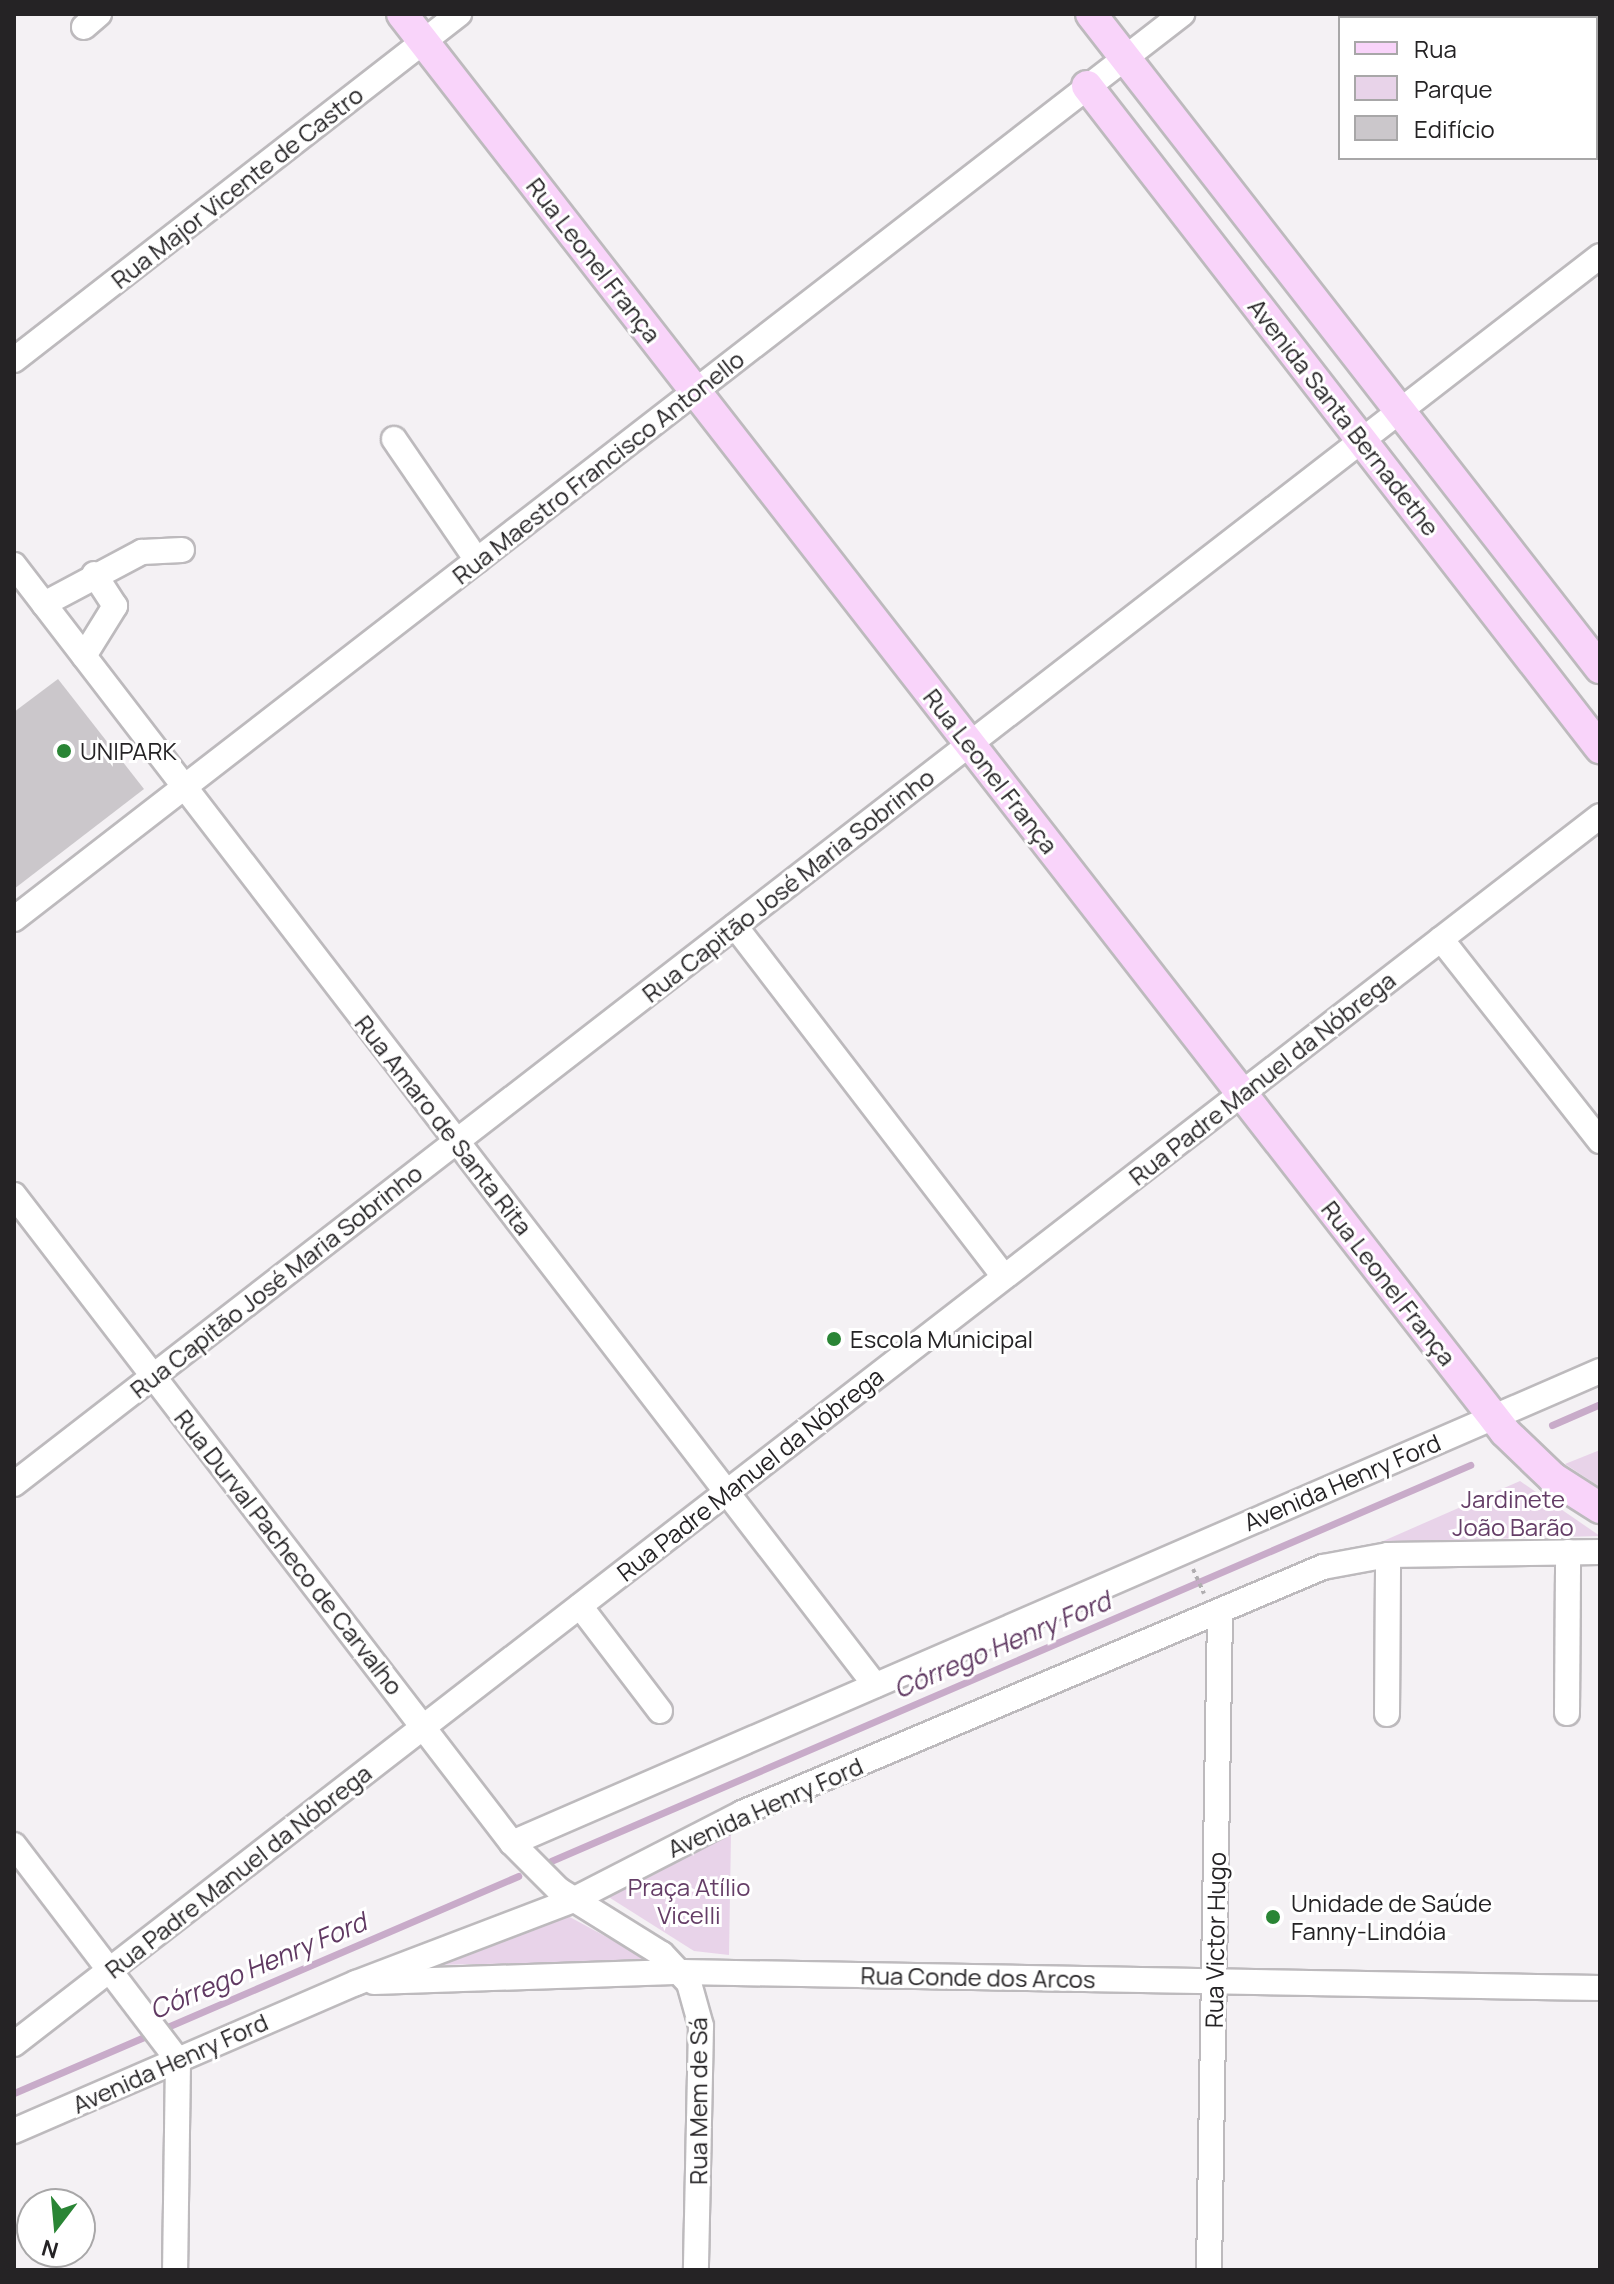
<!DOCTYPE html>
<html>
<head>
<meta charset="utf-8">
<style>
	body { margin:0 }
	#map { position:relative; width:1614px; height:2284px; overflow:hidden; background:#f4f1f4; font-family:Manrope,sans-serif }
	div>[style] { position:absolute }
	.green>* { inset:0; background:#e8d3e9 }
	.stream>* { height:7px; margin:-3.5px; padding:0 3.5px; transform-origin:3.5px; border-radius:3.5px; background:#c8abc9 }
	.building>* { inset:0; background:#cbc7cb }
	.path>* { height:4px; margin-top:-2px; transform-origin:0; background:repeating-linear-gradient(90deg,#b0adb0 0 4px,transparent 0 8px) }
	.roads { filter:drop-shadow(2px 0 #bdbabd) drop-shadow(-2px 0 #bdbabd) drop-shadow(0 2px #bdbabd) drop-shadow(0 -2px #bdbabd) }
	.minor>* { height:24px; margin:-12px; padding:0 12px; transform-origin:12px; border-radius:12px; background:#fff }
	.major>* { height:30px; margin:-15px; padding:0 15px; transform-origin:15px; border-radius:15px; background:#f9d4fa }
	.dots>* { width:22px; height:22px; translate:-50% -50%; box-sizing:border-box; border:4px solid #fff; border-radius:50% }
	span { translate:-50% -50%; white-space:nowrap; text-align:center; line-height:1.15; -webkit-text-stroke:6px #fff; paint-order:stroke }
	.street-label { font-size:24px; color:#252325 }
	.poi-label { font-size:24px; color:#252325 }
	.left { translate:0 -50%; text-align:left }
	.park-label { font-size:24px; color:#653e67 }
	.water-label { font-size:26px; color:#603962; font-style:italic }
	.frame { position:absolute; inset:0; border:16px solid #252325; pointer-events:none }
	.legend { position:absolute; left:1338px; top:16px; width:260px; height:144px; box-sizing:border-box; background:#fff; border:2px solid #a8a7a8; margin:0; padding:10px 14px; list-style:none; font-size:24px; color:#252325 }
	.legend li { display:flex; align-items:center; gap:16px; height:40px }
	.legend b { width:40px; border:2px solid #a8a7a8 }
	.north { position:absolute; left:16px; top:2188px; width:80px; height:80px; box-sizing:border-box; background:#fff; border:2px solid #a8a7a8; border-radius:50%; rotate:196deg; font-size:22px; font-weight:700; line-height:32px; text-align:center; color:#252325 }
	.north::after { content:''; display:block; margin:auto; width:28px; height:36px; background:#2a8535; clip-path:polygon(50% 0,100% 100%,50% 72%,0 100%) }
</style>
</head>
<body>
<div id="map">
	<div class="green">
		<i style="clip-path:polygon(1600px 1450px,1600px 1487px,1565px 1464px)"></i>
		<i style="clip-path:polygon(1520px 1481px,1600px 1536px,1381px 1542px)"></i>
		<i style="clip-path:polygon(731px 1834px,729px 1955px,694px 1951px,607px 1896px)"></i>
		<i style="clip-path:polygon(566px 1915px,651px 1961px,433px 1965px)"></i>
	</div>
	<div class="stream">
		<i style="left:1552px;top:1425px;width:52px;rotate:-23.6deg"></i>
		<i style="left:551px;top:1861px;width:1001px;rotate:-23.31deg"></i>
		<i style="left:14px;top:2093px;width:549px;rotate:-23.29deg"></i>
	</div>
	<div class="building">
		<i style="clip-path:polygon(58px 679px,144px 789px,14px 889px,14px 712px)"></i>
	</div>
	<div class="path">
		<i style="left:1193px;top:1569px;width:27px;rotate:66deg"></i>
	</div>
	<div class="roads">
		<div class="minor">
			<i style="left:84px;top:27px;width:20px;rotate:-41deg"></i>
			<i style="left:14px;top:360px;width:564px;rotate:-37.87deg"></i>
			<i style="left:394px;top:439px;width:147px;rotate:55.6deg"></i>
			<i style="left:14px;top:565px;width:1413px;rotate:52.45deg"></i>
			<i style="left:44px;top:604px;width:111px;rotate:-28deg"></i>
			<i style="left:142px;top:552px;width:40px;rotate:-2.9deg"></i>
			<i style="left:84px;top:656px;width:59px;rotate:-58.2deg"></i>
			<i style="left:115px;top:606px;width:38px;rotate:-123deg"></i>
			<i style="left:14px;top:919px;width:1478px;rotate:-37.77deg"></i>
			<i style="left:735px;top:926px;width:442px;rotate:52.5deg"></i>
			<i style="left:1441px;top:939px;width:257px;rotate:51.8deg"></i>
			<i style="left:14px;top:1195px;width:817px;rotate:52.46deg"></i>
			<i style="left:512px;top:1843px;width:66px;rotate:45deg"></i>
			<i style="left:559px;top:1890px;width:121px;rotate:31.9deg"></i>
			<i style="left:662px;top:1954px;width:40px;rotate:47deg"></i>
			<i style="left:689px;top:1983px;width:45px;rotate:74.4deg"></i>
			<i style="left:701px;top:2026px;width:244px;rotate:91.2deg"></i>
			<i style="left:14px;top:1484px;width:2006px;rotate:-37.75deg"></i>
			<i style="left:580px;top:1606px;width:132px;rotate:52.7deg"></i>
			<i style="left:1567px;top:1713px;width:161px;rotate:-89.6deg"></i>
			<i style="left:1387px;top:1714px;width:159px;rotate:-89.6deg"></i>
			<i style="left:512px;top:1843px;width:1186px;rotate:-23.45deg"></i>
			<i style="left:14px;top:1845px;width:270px;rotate:52.7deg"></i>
			<i style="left:178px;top:2060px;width:210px;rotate:90.8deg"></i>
			<i style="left:374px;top:1982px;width:308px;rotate:-1.9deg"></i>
			<i style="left:682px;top:1972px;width:918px;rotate:1deg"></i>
			<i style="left:14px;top:2044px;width:2006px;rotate:-37.75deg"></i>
			<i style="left:14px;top:2131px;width:373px;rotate:-23.4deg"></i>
			<i style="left:356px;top:1983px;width:232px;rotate:-20.9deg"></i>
			<i style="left:573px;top:1900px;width:190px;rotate:-27.2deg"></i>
			<i style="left:742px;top:1813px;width:631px;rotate:-22.95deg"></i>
			<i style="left:1323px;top:1567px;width:66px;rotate:-10.5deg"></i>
			<i style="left:1388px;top:1555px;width:212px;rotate:-0.8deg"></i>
			<i style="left:1209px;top:2270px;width:659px;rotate:-89.04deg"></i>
		</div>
		<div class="major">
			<i style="left:402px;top:14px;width:1796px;rotate:52.12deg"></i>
			<i style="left:1505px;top:1432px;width:66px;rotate:43.8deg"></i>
			<i style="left:1553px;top:1478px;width:56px;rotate:32.6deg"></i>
			<i style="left:1091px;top:14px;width:829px;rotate:52.11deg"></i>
			<i style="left:1087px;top:86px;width:838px;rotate:52.23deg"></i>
		</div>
	</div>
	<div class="dots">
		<i style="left:64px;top:751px;background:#2a8535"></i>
		<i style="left:834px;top:1339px;background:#2a8535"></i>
		<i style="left:1273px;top:1917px;background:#2a8535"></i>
	</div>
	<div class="street-label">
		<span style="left:237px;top:187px;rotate:-38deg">Rua Major Vicente de Castro</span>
		<span style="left:594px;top:260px;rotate:52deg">Rua Leonel França</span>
		<span style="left:1344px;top:417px;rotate:52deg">Avenida Santa Bernadethe</span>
		<span style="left:598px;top:467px;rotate:-38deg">Rua Maestro Francisco Antonello</span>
		<span style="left:991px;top:771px;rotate:52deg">Rua Leonel França</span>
		<span style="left:788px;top:885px;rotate:-38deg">Rua Capitão José Maria Sobrinho</span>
		<span style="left:1262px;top:1078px;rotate:-38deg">Rua Padre Manuel da Nóbrega</span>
		<span style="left:444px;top:1125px;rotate:52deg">Rua Amaro de Santa Rita</span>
		<span style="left:276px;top:1281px;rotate:-38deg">Rua Capitão José Maria Sobrinho</span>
		<span style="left:1389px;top:1283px;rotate:52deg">Rua Leonel França</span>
		<span style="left:750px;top:1474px;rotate:-38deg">Rua Padre Manuel da Nóbrega</span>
		<span style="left:1342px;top:1482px;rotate:-23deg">Avenida Henry Ford</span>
		<span style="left:289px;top:1552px;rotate:52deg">Rua Durval Pacheco de Carvalho</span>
		<span style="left:765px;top:1807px;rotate:-24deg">Avenida Henry Ford</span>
		<span style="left:238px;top:1871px;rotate:-38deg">Rua Padre Manuel da Nóbrega</span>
		<span style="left:1215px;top:1940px;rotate:-89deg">Rua Victor Hugo</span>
		<span style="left:978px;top:1977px;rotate:1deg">Rua Conde dos Arcos</span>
		<span style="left:170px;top:2063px;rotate:-24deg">Avenida Henry Ford</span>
		<span style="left:698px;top:2101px;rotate:-90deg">Rua Mem de Sá</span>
	</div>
	<div class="poi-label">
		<span class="left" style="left:80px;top:751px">UNIPARK</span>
		<span class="left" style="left:850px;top:1339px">Escola Municipal</span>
		<span class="left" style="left:1291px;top:1917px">Unidade de Saúde<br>Fanny-Lindóia</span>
	</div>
	<div class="park-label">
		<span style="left:1513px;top:1513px">Jardinete<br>João Barão</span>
		<span style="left:689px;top:1901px">Praça Atílio<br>Vicelli</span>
	</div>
	<div class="water-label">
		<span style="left:1002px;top:1645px;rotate:-23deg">Córrego Henry Ford</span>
		<span style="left:258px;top:1966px;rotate:-23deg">Córrego Henry Ford</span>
	</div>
	<div class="frame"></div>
	<ul class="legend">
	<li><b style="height:10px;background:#f9d4fa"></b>Rua</li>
	<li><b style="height:22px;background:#e8d3e9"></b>Parque</li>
	<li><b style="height:22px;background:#cbc7cb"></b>Edifício</li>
	</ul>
	<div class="north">N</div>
</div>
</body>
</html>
